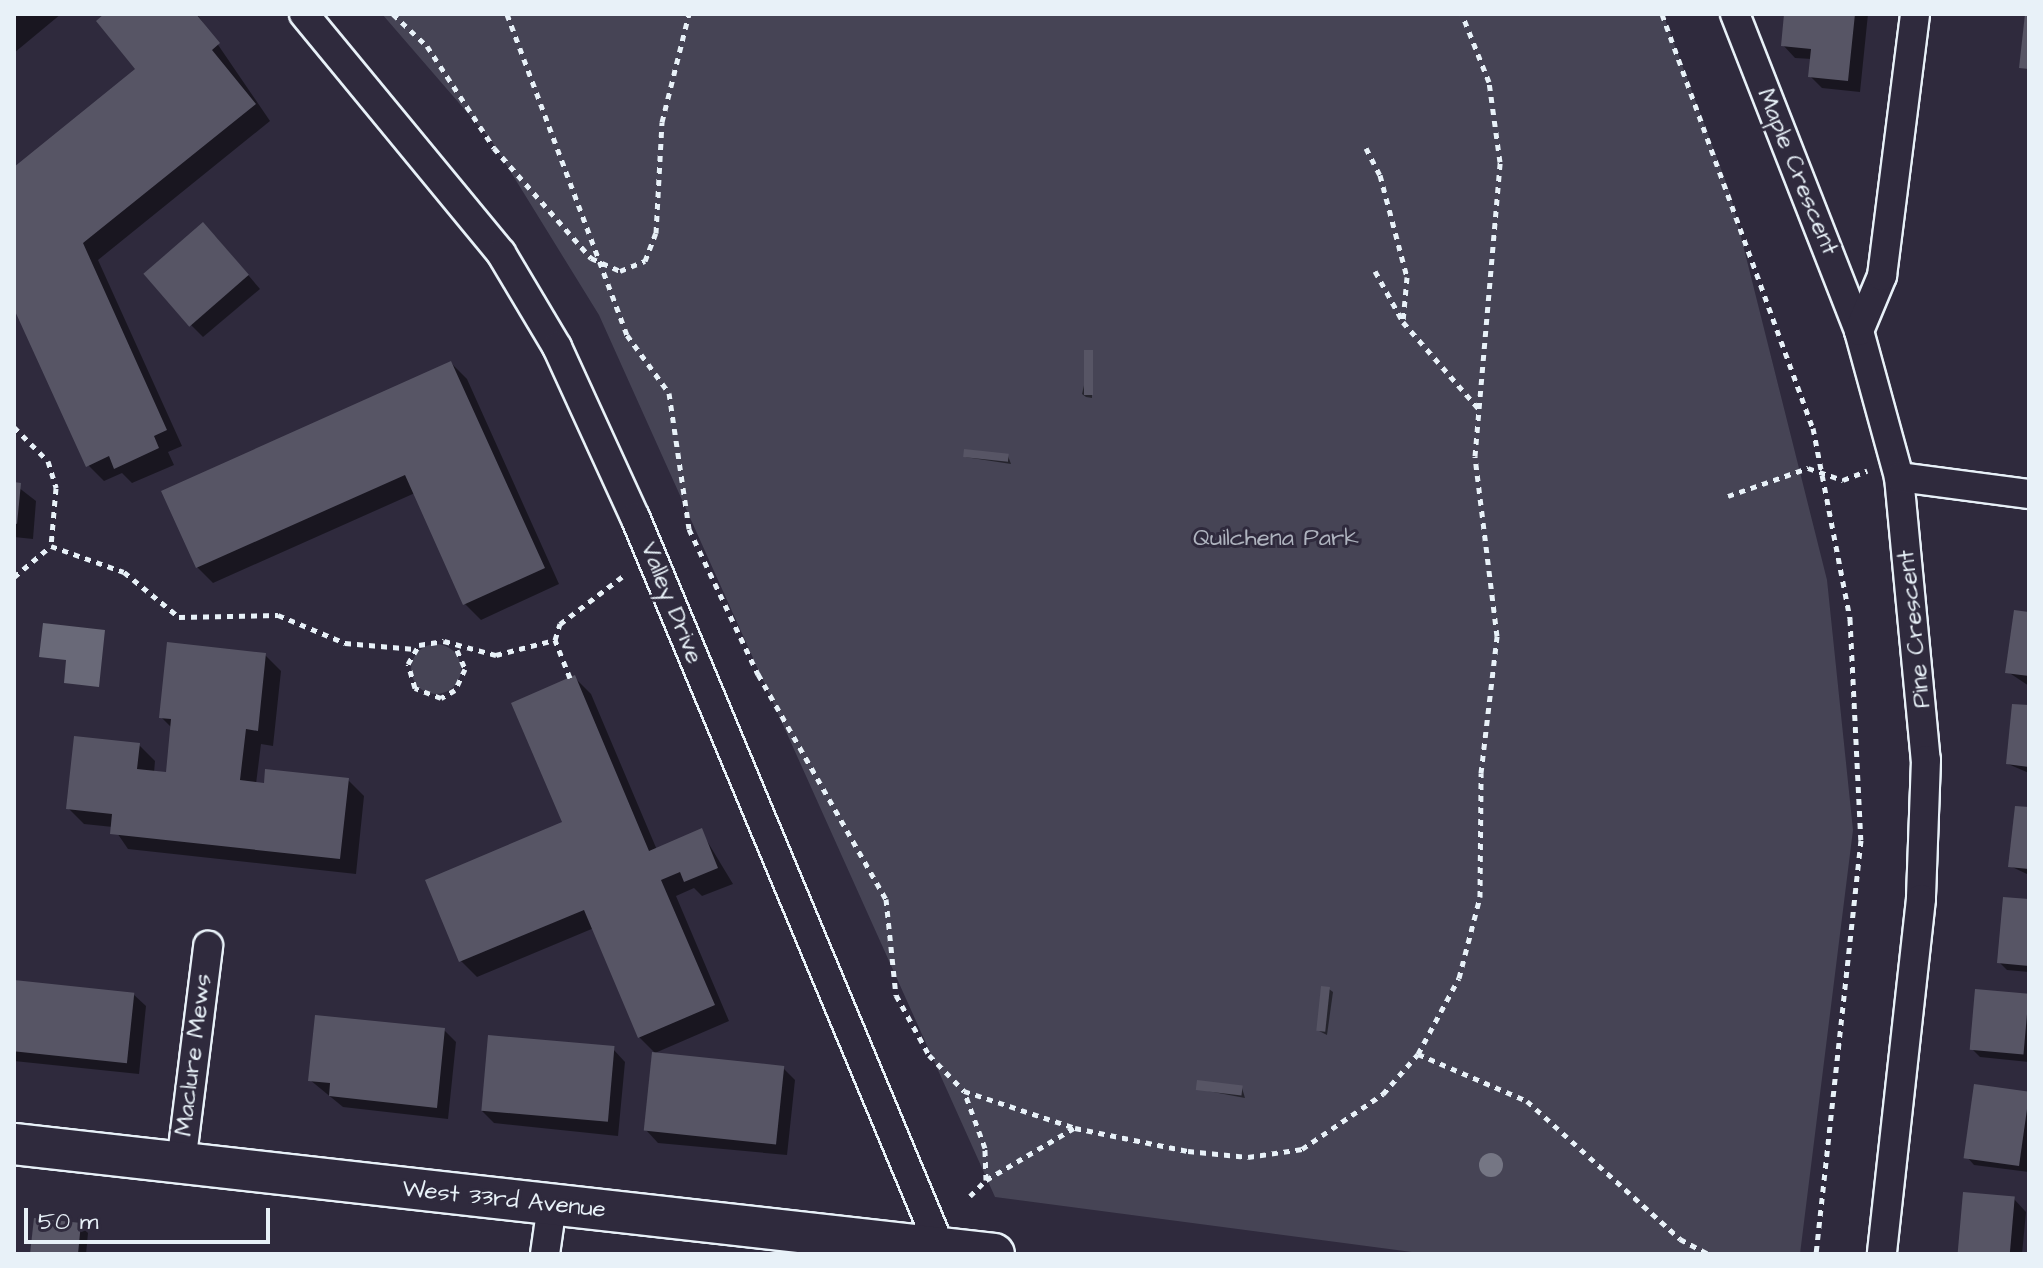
<!DOCTYPE html>
<html>
<head>
<meta charset="utf-8">
<style>
	body { margin:0 }
	#map { position:relative; width:2043px; height:1268px; overflow:hidden; background:#2f2a3d; font-family:"Architects Daughter",sans-serif }
	div>[style] { position:absolute }
	.green>* { inset:0; background:#464455 }
	.round { border-radius:50% }
	.water>* { inset:0; background:#696978 }
	.shadow>* { inset:0; background:#0007 }
	.building>* { inset:0; background:#575565; transform-origin:0 0 }
	.path>* { height:5px; margin-top:-2.5px; transform-origin:0; background:repeating-linear-gradient(90deg,#e8f1f8 0 6px,transparent 0 12px) }
	.roads { filter:drop-shadow(2px 0 #e8f1f8) drop-shadow(-2px 0 #e8f1f8) drop-shadow(0 2px #e8f1f8) drop-shadow(0 -2px #e8f1f8) }
	.street>* { height:28px; margin:-14px; padding:0 14px; transform-origin:14px; border-radius:14px; background:#2f2a3d }
	.secondary>* { height:40px; margin:-20px; padding:0 20px; transform-origin:20px; border-radius:20px; background:#2f2a3d }
	.trees>* { width:24px; height:24px; margin:-12px; border-radius:50%; background:#757684 }
	span { translate:-50% -50%; white-space:nowrap; text-align:center; line-height:1.15; -webkit-text-stroke:6px #2f2a3d; paint-order:stroke }
	.street-label { font-size:24px; color:#e8f1f8 }
	.park-label { font-size:24px; color:#afb4bf }
	.frame { position:absolute; inset:0; border:16px solid #e8f1f8; pointer-events:none }
	.scale { position:absolute; left:24px; top:1208px; width:246px; height:36px; box-sizing:border-box; border:4px solid #e8f1f8; border-top:0; padding-left:10px; font-size:24px; line-height:28px; white-space:nowrap; color:#e8f1f8; -webkit-text-stroke:6px #2f2a3d; paint-order:stroke }
</style>
</head>
<body>
<div id="map">
	<div class="green">
		<i style="clip-path:polygon(382px 14px,1663px 14px,1730px 193px,1827px 580px,1853px 830px,1800px 1254px,1427px 1254px,995px 1197px,599px 315px,491px 140px)"></i>
		<i class="round" style="left:411px;top:644px;width:50px;height:50px"></i>
	</div>
	<div class="water">
		<i style="clip-path:polygon(43px 623px,105px 630px,99px 687px,64px 683px,66px 660px,39px 657px)"></i>
	</div>
	<div class="shadow">
		<i style="clip-path:polygon(14px 14px,61px 14px,14px 53px)"></i>
		<i style="clip-path:polygon(107px 14px,197px 14px,270px 121px,98px 260px,182px 446px,168px 452px,174px 465px,132px 483px,122px 473px,104px 481px,88px 465px,14px 304px,14px 169px,137px 70px)"></i>
		<i style="clip-path:polygon(1786px 14px,1868px 14px,1860px 92px,1822px 88px,1810px 76px,1812px 59px,1795px 58px,1783px 45px)"></i>
		<i style="clip-path:polygon(215px 236px,260px 289px,203px 337px,191px 325px)"></i>
		<i style="clip-path:polygon(1092px 352px,1092px 398px,1086px 397px,1082px 394px)"></i>
		<i style="clip-path:polygon(451px 363px,467px 379px,559px 584px,481px 620px,465px 604px,415px 493px,213px 583px,197px 567px)"></i>
		<i style="clip-path:polygon(1008px 456px,1011px 464px,965px 457px)"></i>
		<i style="clip-path:polygon(14px 484px,36px 501px,33px 539px,14px 537px)"></i>
		<i style="clip-path:polygon(2029px 614px,2029px 686px,2008px 672px)"></i>
		<i style="clip-path:polygon(265px 655px,281px 671px,273px 746px,261px 744px,256px 784px,348px 780px,364px 796px,356px 874px,128px 849px,113px 827px,84px 824px,68px 808px,139px 745px,155px 761px,154px 773px,168px 774px,172px 728px,161px 717px)"></i>
		<i style="clip-path:polygon(575px 678px,591px 694px,657px 850px,701px 831px,733px 884px,702px 896px,694px 888px,676px 896px,729px 1021px,655px 1053px,639px 1037px,594px 928px,477px 977px,461px 961px,564px 823px)"></i>
		<i style="clip-path:polygon(2029px 705px,2029px 773px,2008px 764px)"></i>
		<i style="clip-path:polygon(2029px 809px,2029px 875px,2010px 866px)"></i>
		<i style="clip-path:polygon(2029px 901px,2029px 972px,2007px 970px,1999px 962px)"></i>
		<i style="clip-path:polygon(14px 982px,133px 994px,146px 1006px,139px 1074px,14px 1061px)"></i>
		<i style="clip-path:polygon(1329px 989px,1333px 992px,1327px 1035px,1317px 1030px)"></i>
		<i style="clip-path:polygon(2029px 996px,2029px 1062px,1980px 1057px,1972px 1049px)"></i>
		<i style="clip-path:polygon(444px 1030px,456px 1042px,448px 1119px,343px 1107px,310px 1080px)"></i>
		<i style="clip-path:polygon(613px 1049px,625px 1062px,618px 1136px,494px 1123px,482px 1111px)"></i>
		<i style="clip-path:polygon(783px 1068px,795px 1080px,787px 1155px,658px 1143px,646px 1130px)"></i>
		<i style="clip-path:polygon(1976px 1087px,2029px 1094px,2029px 1172px,1974px 1165px,1967px 1157px)"></i>
		<i style="clip-path:polygon(1242px 1088px,1245px 1098px,1197px 1089px)"></i>
		<i style="clip-path:polygon(2014px 1199px,2026px 1212px,2022px 1254px,1958px 1254px)"></i>
		<i style="clip-path:polygon(80px 1225px,88px 1233px,86px 1254px,32px 1254px)"></i>
	</div>
	<div class="building">
		<i style="clip-path:polygon(104px 14px,196px 14px,220px 43px,212px 50px,256px 104px,83px 243px,167px 430px,154px 436px,159px 448px,114px 469px,109px 456px,86px 467px,14px 309px,14px 167px,135px 69px,96px 21px)"></i>
		<i style="clip-path:polygon(1784px 14px,1855px 14px,1848px 81px,1808px 77px,1811px 49px,1781px 46px)"></i>
		<i style="clip-path:polygon(2025px 14px,2029px 14px,2029px 69px,2019px 68px)"></i>
		<i style="left:203px;top:222px;width:70px;height:79px;rotate:49deg"></i>
		<i style="left:1084px;top:350px;width:9px;height:45px"></i>
		<i style="clip-path:polygon(451px 361px,545px 568px,463px 605px,405px 475px,196px 568px,161px 491px)"></i>
		<i style="left:964px;top:449px;width:45px;height:8px;rotate:6deg"></i>
		<i style="clip-path:polygon(14px 482px,21px 483px,17px 524px,14px 523px)"></i>
		<i style="clip-path:polygon(2014px 610px,2029px 612px,2029px 676px,2005px 673px)"></i>
		<i style="clip-path:polygon(167px 642px,266px 653px,258px 731px,246px 729px,240px 780px,264px 783px,265px 769px,349px 778px,340px 859px,110px 834px,112px 814px,66px 809px,74px 736px,140px 743px,137px 769px,166px 772px,171px 719px,159px 718px)"></i>
		<i style="clip-path:polygon(575px 675px,649px 851px,702px 828px,718px 868px,684px 882px,680px 872px,661px 880px,715px 1005px,638px 1038px,584px 910px,459px 962px,425px 880px,562px 822px,511px 703px)"></i>
		<i style="clip-path:polygon(2012px 704px,2029px 705px,2029px 767px,2006px 764px)"></i>
		<i style="clip-path:polygon(2015px 806px,2029px 807px,2029px 869px,2008px 867px)"></i>
		<i style="clip-path:polygon(2003px 897px,2029px 899px,2029px 966px,1997px 963px)"></i>
		<i style="left:14px;top:980px;width:121px;height:71px;rotate:6deg"></i>
		<i style="left:1321px;top:986px;width:9px;height:45px;rotate:6deg"></i>
		<i style="left:1975px;top:989px;width:54px;height:61px;rotate:5deg"></i>
		<i style="clip-path:polygon(315px 1015px,445px 1028px,437px 1108px,329px 1096px,330px 1083px,308px 1081px)"></i>
		<i style="left:488px;top:1035px;width:127px;height:76px;rotate:5deg"></i>
		<i style="left:652px;top:1052px;width:133px;height:79px;rotate:6deg"></i>
		<i style="left:1197px;top:1080px;width:46px;height:10px;rotate:7deg"></i>
		<i style="left:1974px;top:1084px;width:56px;height:75px;rotate:8deg"></i>
		<i style="left:1963px;top:1192px;width:52px;height:62px;rotate:5deg"></i>
		<i style="clip-path:polygon(34px 1218px,81px 1223px,78px 1254px,30px 1254px)"></i>
	</div>
	<div class="path">
		<i style="left:393px;top:14px;width:47px;rotate:43.3deg"></i>
		<i style="left:427px;top:46px;width:122px;rotate:56.7deg"></i>
		<i style="left:494px;top:148px;width:147px;rotate:48.6deg"></i>
		<i style="left:591px;top:258px;width:32px;rotate:24deg"></i>
		<i style="left:620px;top:271px;width:27px;rotate:-22deg"></i>
		<i style="left:645px;top:261px;width:30px;rotate:-69deg"></i>
		<i style="left:656px;top:233px;width:111px;rotate:-86.9deg"></i>
		<i style="left:662px;top:122px;width:111px;rotate:-76deg"></i>
		<i style="left:507px;top:14px;width:343px;rotate:69.5deg"></i>
		<i style="left:627px;top:335px;width:72px;rotate:54.1deg"></i>
		<i style="left:669px;top:393px;width:137px;rotate:81.6deg"></i>
		<i style="left:689px;top:529px;width:161px;rotate:64.6deg"></i>
		<i style="left:758px;top:674px;width:259px;rotate:60.4deg"></i>
		<i style="left:886px;top:899px;width:97px;rotate:84.1deg"></i>
		<i style="left:896px;top:995px;width:68px;rotate:61.2deg"></i>
		<i style="left:929px;top:1055px;width:50px;rotate:45.8deg"></i>
		<i style="left:1662px;top:14px;width:441px;rotate:70deg"></i>
		<i style="left:1813px;top:428px;width:195px;rotate:79deg"></i>
		<i style="left:1850px;top:619px;width:221px;rotate:87.2deg"></i>
		<i style="left:1861px;top:840px;width:416px;rotate:96.2deg"></i>
		<i style="left:1366px;top:148px;width:30px;rotate:63deg"></i>
		<i style="left:1380px;top:175px;width:106px;rotate:75.2deg"></i>
		<i style="left:1407px;top:277px;width:45px;rotate:95.1deg"></i>
		<i style="left:1375px;top:271px;width:58px;rotate:61.2deg"></i>
		<i style="left:1403px;top:322px;width:116px;rotate:48.9deg"></i>
		<i style="left:14px;top:427px;width:48px;rotate:45deg"></i>
		<i style="left:48px;top:461px;width:28px;rotate:73deg"></i>
		<i style="left:56px;top:488px;width:58px;rotate:94.9deg"></i>
		<i style="left:1728px;top:496px;width:85px;rotate:-19.3deg"></i>
		<i style="left:1808px;top:468px;width:37px;rotate:19deg"></i>
		<i style="left:1843px;top:480px;width:26px;rotate:-21deg"></i>
		<i style="left:14px;top:577px;width:48px;rotate:-40deg"></i>
		<i style="left:51px;top:546px;width:77px;rotate:19.6deg"></i>
		<i style="left:124px;top:572px;width:71px;rotate:39.3deg"></i>
		<i style="left:179px;top:617px;width:99px;rotate:-1.2deg"></i>
		<i style="left:278px;top:615px;width:73px;rotate:22.7deg"></i>
		<i style="left:345px;top:643px;width:70px;rotate:4.9deg"></i>
		<i style="left:457px;top:650px;width:21px;rotate:67deg"></i>
		<i style="left:465px;top:669px;width:23px;rotate:115deg"></i>
		<i style="left:455px;top:690px;width:16px;rotate:150deg"></i>
		<i style="left:441px;top:698px;width:28px;rotate:-159deg"></i>
		<i style="left:415px;top:688px;width:25px;rotate:-106deg"></i>
		<i style="left:408px;top:664px;width:22px;rotate:-60deg"></i>
		<i style="left:419px;top:645px;width:25px;rotate:-9deg"></i>
		<i style="left:444px;top:641px;width:54px;rotate:15.1deg"></i>
		<i style="left:496px;top:655px;width:61px;rotate:-14.3deg"></i>
		<i style="left:570px;top:678px;width:41px;rotate:-111.5deg"></i>
		<i style="left:555px;top:640px;width:17px;rotate:-73deg"></i>
		<i style="left:560px;top:624px;width:78px;rotate:-37.2deg"></i>
		<i style="left:1418px;top:1054px;width:119px;rotate:23.3deg"></i>
		<i style="left:1527px;top:1101px;width:206px;rotate:42deg"></i>
		<i style="left:1680px;top:1239px;width:32px;rotate:28deg"></i>
		<i style="left:986px;top:1180px;width:102px;rotate:-30.6deg"></i>
		<i style="left:970px;top:1196px;width:23px;rotate:-45deg"></i>
		<i style="left:986px;top:1180px;width:32px;rotate:-92deg"></i>
		<i style="left:985px;top:1148px;width:61px;rotate:-110.2deg"></i>
		<i style="left:964px;top:1091px;width:117px;rotate:18.4deg"></i>
		<i style="left:1075px;top:1128px;width:115px;rotate:11.5deg"></i>
		<i style="left:1188px;top:1151px;width:60px;rotate:5.7deg"></i>
		<i style="left:1248px;top:1157px;width:55px;rotate:-8.4deg"></i>
		<i style="left:1302px;top:1149px;width:98px;rotate:-34.2deg"></i>
		<i style="left:1383px;top:1094px;width:53px;rotate:-48.8deg"></i>
		<i style="left:1418px;top:1054px;width:86px;rotate:-61.7deg"></i>
		<i style="left:1459px;top:978px;width:84px;rotate:-75.5deg"></i>
		<i style="left:1480px;top:897px;width:124px;rotate:-89.5deg"></i>
		<i style="left:1481px;top:773px;width:138px;rotate:-83.3deg"></i>
		<i style="left:1497px;top:636px;width:181px;rotate:-97deg"></i>
		<i style="left:1475px;top:456px;width:295px;rotate:-85.1deg"></i>
		<i style="left:1500px;top:162px;width:81px;rotate:-97.8deg"></i>
		<i style="left:1489px;top:82px;width:73px;rotate:-111.7deg"></i>
	</div>
	<div class="roads">
		<div class="street">
			<i style="left:304px;top:14px;width:310px;rotate:50.5deg"></i>
			<i style="left:501px;top:253px;width:109px;rotate:59.2deg"></i>
			<i style="left:557px;top:347px;width:187px;rotate:65.4deg"></i>
			<i style="left:635px;top:517px;width:799px;rotate:67.32deg"></i>
			<i style="left:1735px;top:14px;width:340px;rotate:68.6deg"></i>
			<i style="left:1859px;top:331px;width:151px;rotate:74.7deg"></i>
			<i style="left:1899px;top:477px;width:284px;rotate:84.6deg"></i>
			<i style="left:1926px;top:760px;width:139px;rotate:92.1deg"></i>
			<i style="left:1921px;top:899px;width:357px;rotate:96.3deg"></i>
			<i style="left:1859px;top:331px;width:60px;rotate:-67.3deg"></i>
			<i style="left:1882px;top:276px;width:264px;rotate:-82.8deg"></i>
			<i style="left:1899px;top:477px;width:131px;rotate:7.5deg"></i>
			<i style="left:181px;top:1164px;width:220px;rotate:-82.9deg"></i>
			<i style="left:545px;top:1254px;width:49px;rotate:-81.9deg"></i>
		</div>
		<div class="secondary">
			<i style="left:14px;top:1144px;width:986px;rotate:6.4deg"></i>
		</div>
	</div>
	<div class="trees">
		<i style="left:1491px;top:1165px"></i>
	</div>
	<div class="street-label">
		<span style="left:1797px;top:172px;rotate:68deg">Maple Crescent</span>
		<span style="left:671px;top:603px;rotate:68deg">Valley Drive</span>
		<span style="left:1915px;top:629px;rotate:-96deg">Pine Crescent</span>
		<span style="left:194px;top:1055px;rotate:-83deg">Maclure Mews</span>
		<span style="left:504px;top:1200px;rotate:6deg">West 33rd Avenue</span>
	</div>
	<div class="park-label">
		<span style="left:1276px;top:539px">Quilchena Park</span>
	</div>
	<div class="frame"></div>
	<div class="scale">50 m</div>
</div>
</body>
</html>
